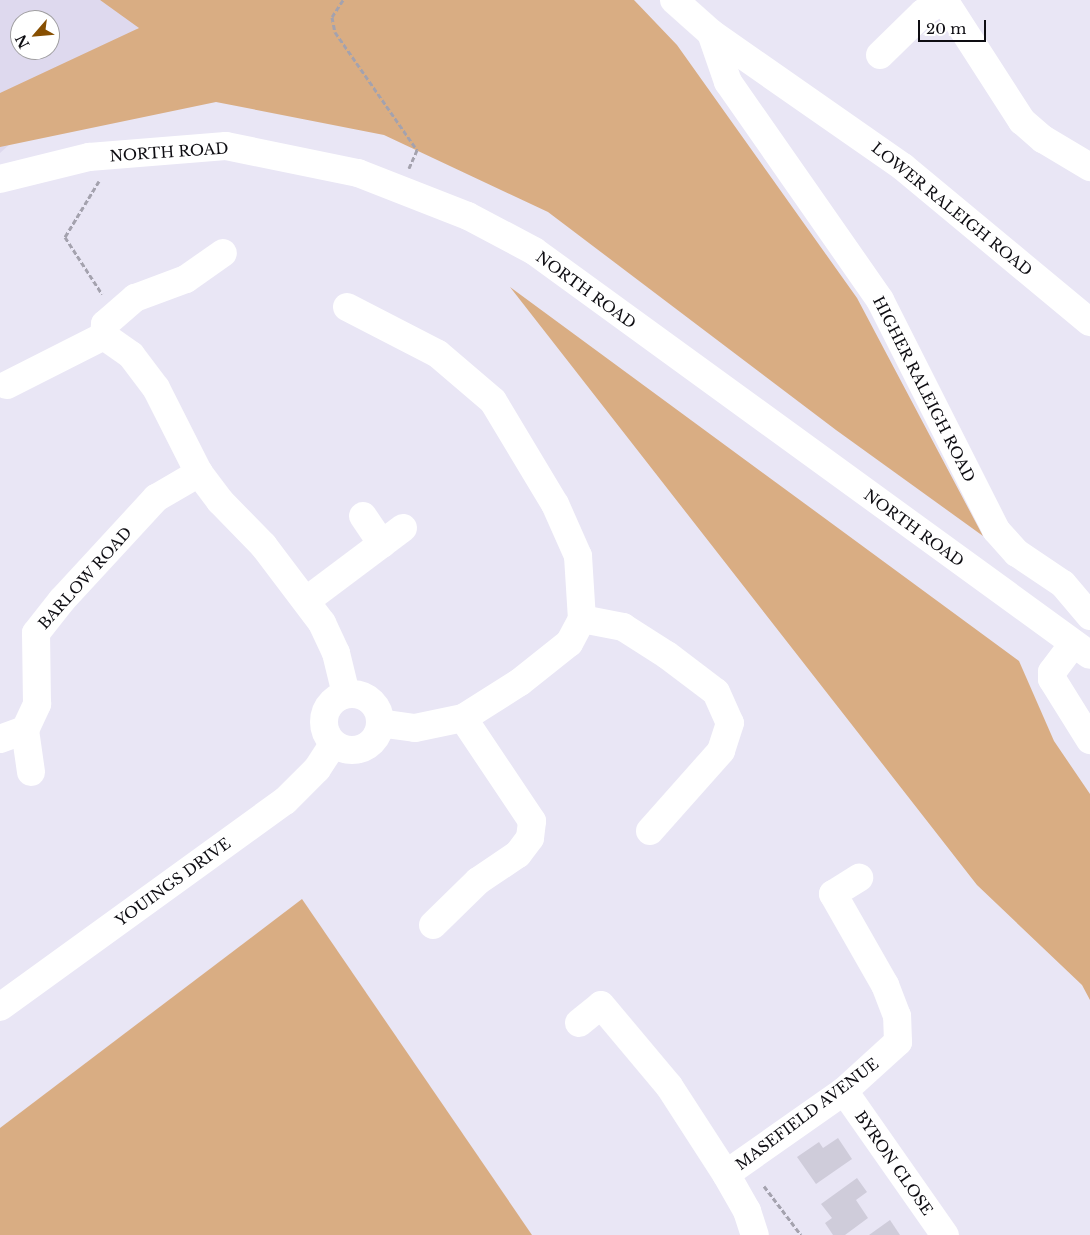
<!DOCTYPE html>
<html>
<head>
<meta charset="utf-8">
<style>
	body { margin:0 }
	#map { position:relative; width:1090px; height:1235px; overflow:hidden; background:#e9e6f5; font-family:"Libre Baskerville",serif }
	div>[style] { position:absolute }
	.built>* { inset:0; background:#ded9ee }
	.green>* { inset:0; background:#d9ad83 }
	.building>* { inset:0; background:#cfccda }
	.path>* { height:3px; margin-top:-1.5px; transform-origin:0; background:repeating-linear-gradient(90deg,#a4a2ae 0 5px,transparent 0 7.5px) }
	.minor>* { height:28px; margin:-14px; padding:0 14px; transform-origin:14px; border-radius:14px; background:#fff }
	.minor>.ring { margin:-14px; padding:0; box-sizing:content-box; background:none; border:28px solid #fff; border-radius:50% }
	.primary>* { height:28px; margin:-14px; padding:0 14px; transform-origin:14px; border-radius:14px; background:#fff }
	span { translate:-50% -50%; white-space:nowrap; text-align:center; line-height:1.15; -webkit-text-stroke:4px #fff; paint-order:stroke }
	.street-label { font-size:15px; color:#0e0d12 }
	.north { position:absolute; left:10px; top:10px; width:50px; height:50px; box-sizing:border-box; background:#fff; border:1px solid #9f9ea0; border-radius:50%; rotate:243deg; font-size:14px; font-weight:700; line-height:20px; text-align:center; color:#0e0d12 }
	.north::after { content:''; display:block; margin:auto; width:18px; height:22px; background:#874f01; clip-path:polygon(50% 0,100% 100%,50% 72%,0 100%) }
	.scale { position:absolute; left:918px; top:20px; width:68px; height:22px; box-sizing:border-box; border:2px solid #0e0d12; border-top:0; padding-left:6px; font-size:15px; line-height:18px; white-space:nowrap; color:#0e0d12; -webkit-text-stroke:4px #fff; paint-order:stroke }
</style>
</head>
<body>
<div id="map">
	<div class="built">
		<i style="clip-path:polygon(evenodd,0 0,100px 0,139px 27px,0 153px,0 0,20px 20px,50px 20px,50px 50px,20px 50px,20px 20px)"></i>
	</div>
	<div class="green">
		<i style="clip-path:polygon(100px 0,634px 0,677px 45px,857px 298px,983px 536px,836px 430px,548px 212px,384px 135px,216px 102px,0 147px,0 93px,139px 28px)"></i>
		<i style="clip-path:polygon(510px 287px,1019px 661px,1054px 741px,1090px 794px,1090px 1000px,1082px 985px,977px 885px)"></i>
		<i style="clip-path:polygon(302px 899px,532px 1235px,0 1235px,0 1128px)"></i>
	</div>
	<div class="building">
		<i style="clip-path:polygon(838px 1138px,852px 1159px,816px 1184px,797px 1157px,819px 1142px,823px 1148px)"></i>
		<i style="clip-path:polygon(857px 1178px,867px 1192px,856px 1200px,868px 1218px,845px 1235px,833px 1235px,825px 1223px,832px 1218px,821px 1204px)"></i>
		<i style="clip-path:polygon(890px 1220px,900px 1235px,869px 1235px)"></i>
	</div>
	<div class="path">
		<i style="left:343px;top:0;width:20px;rotate:123deg"></i>
		<i style="left:332px;top:17px;width:15px;rotate:79deg"></i>
		<i style="left:335px;top:32px;width:144px;rotate:55.2deg"></i>
		<i style="left:417px;top:150px;width:20px;rotate:114deg"></i>
		<i style="left:99px;top:181px;width:66px;rotate:121.3deg"></i>
		<i style="left:65px;top:237px;width:68px;rotate:57deg"></i>
		<i style="left:764px;top:1186px;width:61px;rotate:52.9deg"></i>
	</div>
	<div class="minor">
		<i style="left:674px;top:0;width:50px;rotate:41.7deg"></i>
		<i style="left:711px;top:33px;width:52px;rotate:70.9deg"></i>
		<i style="left:728px;top:82px;width:266px;rotate:55.1deg"></i>
		<i style="left:880px;top:300px;width:258px;rotate:63.2deg"></i>
		<i style="left:996px;top:530px;width:31px;rotate:48deg"></i>
		<i style="left:1017px;top:553px;width:55px;rotate:34deg"></i>
		<i style="left:1063px;top:584px;width:42px;rotate:49.8deg"></i>
		<i style="left:944px;top:0;width:144px;rotate:57.2deg"></i>
		<i style="left:1022px;top:121px;width:28px;rotate:41deg"></i>
		<i style="left:1043px;top:139px;width:55px;rotate:30.8deg"></i>
		<i style="left:711px;top:33px;width:234px;rotate:34.9deg"></i>
		<i style="left:903px;top:167px;width:243px;rotate:39.7deg"></i>
		<i style="left:880px;top:55px;width:60px;rotate:-44.3deg"></i>
		<i style="left:923px;top:13px;width:23px;rotate:-34deg"></i>
		<i style="left:347px;top:307px;width:102px;rotate:27.3deg"></i>
		<i style="left:438px;top:354px;width:72px;rotate:40.5deg"></i>
		<i style="left:493px;top:401px;width:120px;rotate:59deg"></i>
		<i style="left:555px;top:504px;width:57px;rotate:66.1deg"></i>
		<i style="left:578px;top:556px;width:63px;rotate:86.4deg"></i>
		<i style="left:582px;top:619px;width:27px;rotate:118deg"></i>
		<i style="left:569px;top:643px;width:63px;rotate:141.5deg"></i>
		<i style="left:520px;top:682px;width:67px;rotate:147.7deg"></i>
		<i style="left:463px;top:718px;width:49px;rotate:168.2deg"></i>
		<i style="left:415px;top:728px;width:34px;rotate:-172deg"></i>
		<i style="left:104px;top:336px;width:33px;rotate:35deg"></i>
		<i style="left:131px;top:355px;width:41px;rotate:52.9deg"></i>
		<i style="left:156px;top:388px;width:95px;rotate:63.2deg"></i>
		<i style="left:199px;top:473px;width:35px;rotate:53deg"></i>
		<i style="left:220px;top:501px;width:62px;rotate:45.7deg"></i>
		<i style="left:263px;top:545px;width:98px;rotate:52.9deg"></i>
		<i style="left:322px;top:623px;width:33px;rotate:65deg"></i>
		<i style="left:336px;top:653px;width:42px;rotate:76.3deg"></i>
		<i style="left:7px;top:385px;width:109px;rotate:-26.8deg"></i>
		<i style="left:104px;top:336px;width:12px;rotate:-85deg"></i>
		<i style="left:105px;top:324px;width:40px;rotate:-41deg"></i>
		<i style="left:135px;top:298px;width:54px;rotate:-20.4deg"></i>
		<i style="left:186px;top:279px;width:45px;rotate:-35.1deg"></i>
		<i style="left:363px;top:516px;width:34px;rotate:56deg"></i>
		<i style="left:307px;top:600px;width:120px;rotate:-36.9deg"></i>
		<i style="left:582px;top:619px;width:42px;rotate:11deg"></i>
		<i style="left:623px;top:627px;width:52px;rotate:32.5deg"></i>
		<i style="left:667px;top:655px;width:61px;rotate:37.1deg"></i>
		<i style="left:716px;top:692px;width:34px;rotate:66deg"></i>
		<i style="left:730px;top:723px;width:29px;rotate:108deg"></i>
		<i style="left:721px;top:751px;width:107px;rotate:131.6deg"></i>
		<i style="left:1073px;top:644px;width:35px;rotate:127deg"></i>
		<i style="left:1052px;top:672px;width:7px;rotate:90deg"></i>
		<i style="left:1052px;top:679px;width:72px;rotate:58.1deg"></i>
		<i class="ring" style="left:324px;top:694px;width:28px;height:28px"></i>
		<i style="left:0;top:739px;width:27px;rotate:-20deg"></i>
		<i style="left:31px;top:772px;width:42px;rotate:-98.1deg"></i>
		<i style="left:25px;top:730px;width:29px;rotate:-65deg"></i>
		<i style="left:37px;top:704px;width:71px;rotate:-90.8deg"></i>
		<i style="left:36px;top:633px;width:42px;rotate:-51.8deg"></i>
		<i style="left:62px;top:600px;width:139px;rotate:-47.3deg"></i>
		<i style="left:156px;top:498px;width:50px;rotate:-30.2deg"></i>
		<i style="left:433px;top:925px;width:63px;rotate:-44.4deg"></i>
		<i style="left:478px;top:881px;width:48px;rotate:-34deg"></i>
		<i style="left:518px;top:854px;width:20px;rotate:-53deg"></i>
		<i style="left:530px;top:838px;width:17px;rotate:-83deg"></i>
		<i style="left:532px;top:821px;width:124px;rotate:-123.8deg"></i>
		<i style="left:0;top:1007px;width:352px;rotate:-35.9deg"></i>
		<i style="left:285px;top:801px;width:45px;rotate:-45deg"></i>
		<i style="left:317px;top:769px;width:30px;rotate:-57deg"></i>
		<i style="left:579px;top:1023px;width:28px;rotate:-39deg"></i>
		<i style="left:601px;top:1005px;width:106px;rotate:50deg"></i>
		<i style="left:669px;top:1086px;width:105px;rotate:57.1deg"></i>
		<i style="left:726px;top:1174px;width:43px;rotate:60.4deg"></i>
		<i style="left:747px;top:1211px;width:25px;rotate:72deg"></i>
		<i style="left:844px;top:1091px;width:176px;rotate:55deg"></i>
		<i style="left:726px;top:1174px;width:144px;rotate:-35.1deg"></i>
		<i style="left:844px;top:1091px;width:73px;rotate:-42.2deg"></i>
		<i style="left:898px;top:1042px;width:26px;rotate:-92deg"></i>
		<i style="left:897px;top:1016px;width:33px;rotate:-111deg"></i>
		<i style="left:885px;top:985px;width:105px;rotate:-119.7deg"></i>
		<i style="left:833px;top:894px;width:31px;rotate:-32deg"></i>
	</div>
	<div class="primary">
		<i style="left:0;top:179px;width:92px;rotate:-13.9deg"></i>
		<i style="left:89px;top:157px;width:137px;rotate:-4.6deg"></i>
		<i style="left:226px;top:146px;width:135px;rotate:11.6deg"></i>
		<i style="left:358px;top:173px;width:118px;rotate:21.4deg"></i>
		<i style="left:468px;top:216px;width:75px;rotate:27.9deg"></i>
		<i style="left:534px;top:251px;width:687px;rotate:36deg"></i>
	</div>
	<div class="street-label">
		<span style="left:169px;top:152px;rotate:-4deg">NORTH ROAD</span>
		<span style="left:952px;top:209px;rotate:39deg">LOWER RALEIGH ROAD</span>
		<span style="left:586px;top:290px;rotate:36deg">NORTH ROAD</span>
		<span style="left:924px;top:389px;rotate:63deg">HIGHER RALEIGH ROAD</span>
		<span style="left:914px;top:528px;rotate:36deg">NORTH ROAD</span>
		<span style="left:85px;top:578px;rotate:-48deg">BARLOW ROAD</span>
		<span style="left:173px;top:882px;rotate:-36deg">YOUINGS DRIVE</span>
		<span style="left:807px;top:1114px;rotate:-37deg">MASEFIELD AVENUE</span>
		<span style="left:894px;top:1163px;rotate:55deg">BYRON CLOSE</span>
	</div>
	<div class="north">N</div>
	<div class="scale">20 m</div>
</div>
</body>
</html>
